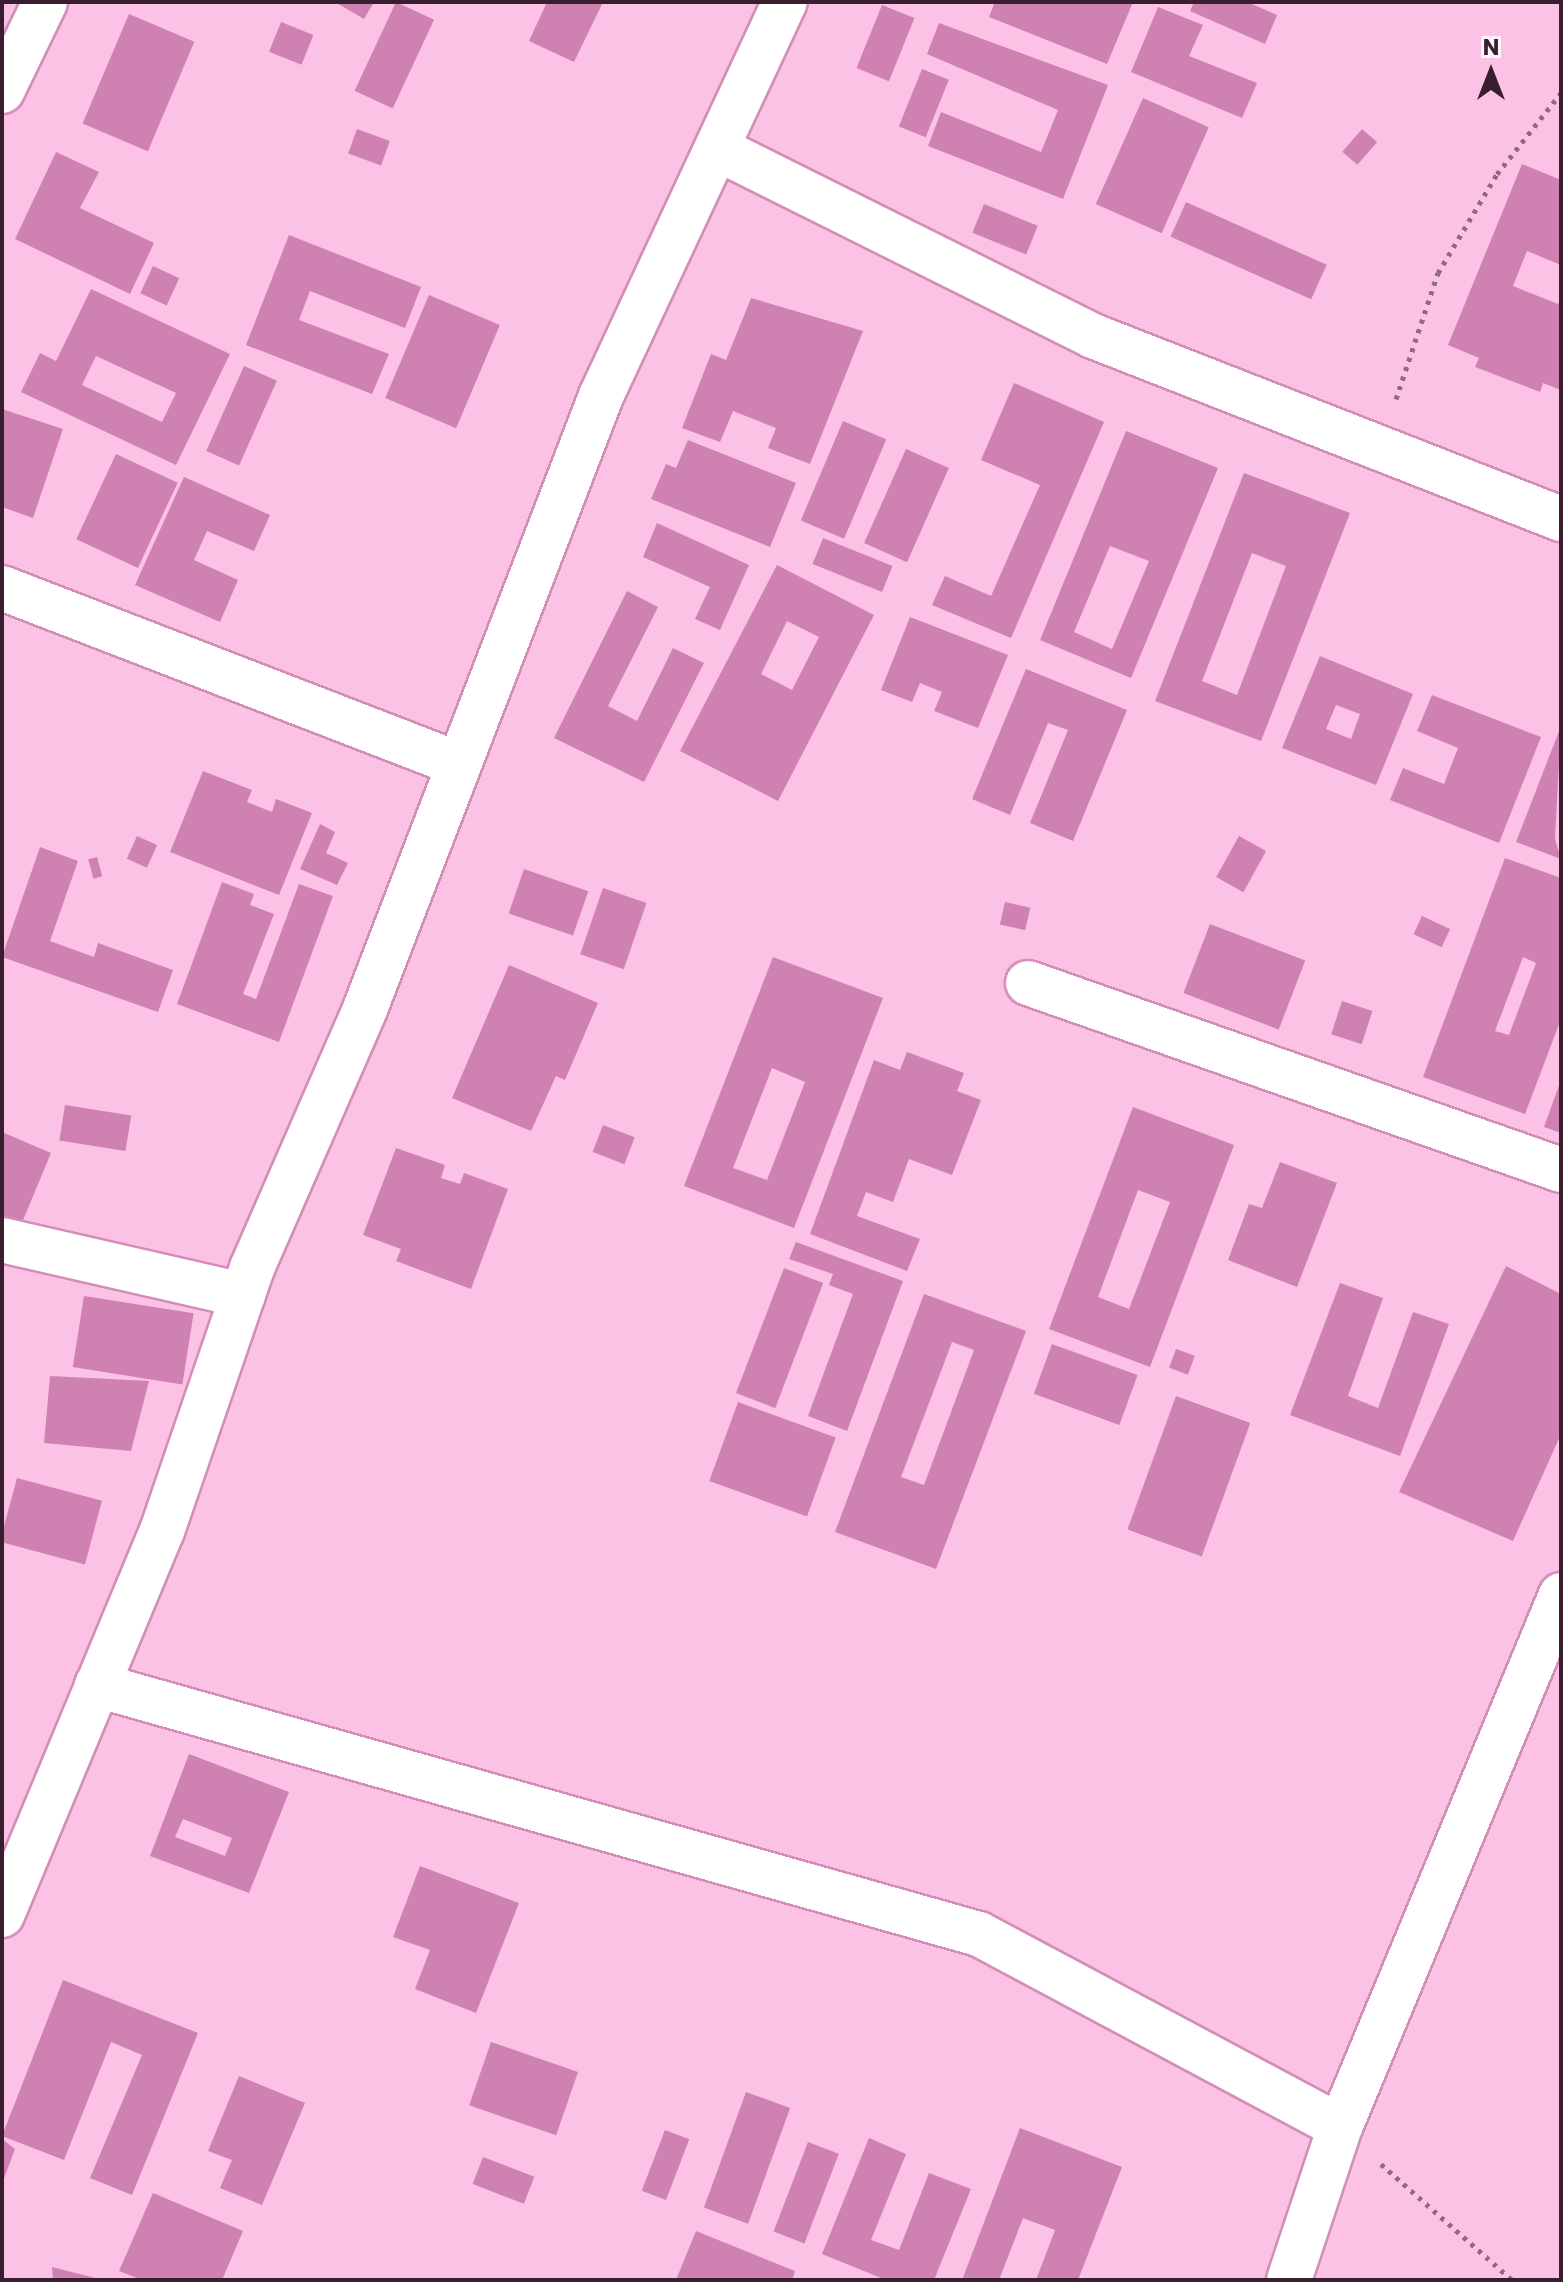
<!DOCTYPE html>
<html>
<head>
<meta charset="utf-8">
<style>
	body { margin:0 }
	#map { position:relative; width:1563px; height:2282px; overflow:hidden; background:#fcc2e5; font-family:Poppins,sans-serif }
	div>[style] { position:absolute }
	.building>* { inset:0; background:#cf81b2; transform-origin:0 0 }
	.path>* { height:5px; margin-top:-2.5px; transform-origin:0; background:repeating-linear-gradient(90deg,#926982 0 4px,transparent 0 10px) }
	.roads { filter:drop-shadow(2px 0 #d28db8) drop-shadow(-2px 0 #d28db8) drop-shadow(0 2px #d28db8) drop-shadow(0 -2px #d28db8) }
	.street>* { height:44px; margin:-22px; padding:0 22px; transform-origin:22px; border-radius:22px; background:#fff }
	span { translate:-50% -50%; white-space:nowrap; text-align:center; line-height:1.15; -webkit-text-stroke:8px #fcf5f9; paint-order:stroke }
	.frame { position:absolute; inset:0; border:4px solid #391e2f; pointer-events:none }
	.north { position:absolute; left:1451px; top:32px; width:80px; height:80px; -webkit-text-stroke:6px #fcf5f9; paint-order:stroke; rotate:0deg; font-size:22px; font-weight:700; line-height:32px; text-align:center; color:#391e2f }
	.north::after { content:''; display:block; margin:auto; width:28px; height:36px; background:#391e2f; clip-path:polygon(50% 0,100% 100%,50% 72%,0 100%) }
</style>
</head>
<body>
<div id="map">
	<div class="building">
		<i style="clip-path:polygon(335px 2px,374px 2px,364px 19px)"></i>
		<i style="left:396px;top:2px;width:42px;height:98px;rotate:25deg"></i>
		<i style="clip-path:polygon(547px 2px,603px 2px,574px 62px,529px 41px)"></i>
		<i style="clip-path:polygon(995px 2px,1133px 2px,1107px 64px,989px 17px)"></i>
		<i style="clip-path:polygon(1194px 2px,1247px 2px,1277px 15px,1265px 44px,1190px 11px)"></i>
		<i style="left:882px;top:5px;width:35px;height:68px;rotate:22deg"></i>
		<i style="clip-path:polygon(1158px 7px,1203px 25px,1189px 56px,1257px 83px,1242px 118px,1131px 72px)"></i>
		<i style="left:129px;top:14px;width:71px;height:119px;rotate:23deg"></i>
		<i style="left:281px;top:22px;width:35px;height:32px;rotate:22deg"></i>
		<i style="clip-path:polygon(939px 23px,1108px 85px,1063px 199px,928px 146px,941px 112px,1041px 152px,1058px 110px,927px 54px)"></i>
		<i style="left:922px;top:69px;width:29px;height:62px;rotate:22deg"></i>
		<i style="left:1143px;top:98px;width:72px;height:116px;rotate:24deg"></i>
		<i style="left:357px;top:129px;width:35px;height:26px;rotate:20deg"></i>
		<i style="left:1362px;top:129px;width:20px;height:30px;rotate:41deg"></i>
		<i style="clip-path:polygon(56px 152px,99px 172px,80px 208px,154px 243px,130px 294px,15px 239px)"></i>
		<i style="clip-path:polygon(1522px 164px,1561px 180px,1561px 265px,1527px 251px,1513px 286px,1558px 304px,1561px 298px,1561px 390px,1543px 383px,1540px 392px,1475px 367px,1479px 358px,1448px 345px)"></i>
		<i style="left:1186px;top:202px;width:154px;height:38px;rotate:24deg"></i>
		<i style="left:984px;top:204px;width:58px;height:31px;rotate:22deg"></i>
		<i style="clip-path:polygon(289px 235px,421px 287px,405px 328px,310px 291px,299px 320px,389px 354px,372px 394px,246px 345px)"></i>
		<i style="left:153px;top:266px;width:29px;height:30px;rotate:25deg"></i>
		<i style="clip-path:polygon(evenodd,91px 289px,230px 354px,176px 465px,21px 392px,40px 353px,56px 361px,91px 289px,96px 356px,176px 393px,162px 422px,82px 385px,96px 356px)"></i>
		<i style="left:429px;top:295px;width:77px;height:112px;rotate:23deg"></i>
		<i style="clip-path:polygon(751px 298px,863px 331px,810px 464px,768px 448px,776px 428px,733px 411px,720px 442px,682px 428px,711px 354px,726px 360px)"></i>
		<i style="left:244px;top:366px;width:36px;height:93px;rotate:24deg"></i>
		<i style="clip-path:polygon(1014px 383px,1104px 422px,1011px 638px,932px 605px,945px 576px,991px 596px,1040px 485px,981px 460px)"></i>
		<i style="clip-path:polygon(2px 409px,63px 429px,33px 518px,2px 507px)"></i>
		<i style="left:843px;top:421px;width:47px;height:108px;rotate:23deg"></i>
		<i style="clip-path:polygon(evenodd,1126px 431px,1218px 468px,1131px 678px,1040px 640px,1126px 431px,1110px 546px,1149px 561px,1112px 649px,1074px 632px,1110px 546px)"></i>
		<i style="clip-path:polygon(688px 440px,796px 483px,770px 547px,651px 499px,666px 464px,676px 468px)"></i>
		<i style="left:906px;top:449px;width:47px;height:103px;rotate:24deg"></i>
		<i style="left:116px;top:454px;width:68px;height:94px;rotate:25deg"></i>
		<i style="clip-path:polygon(evenodd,1244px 473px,1350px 513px,1261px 741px,1155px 701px,1244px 473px,1252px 553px,1286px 566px,1237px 695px,1202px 681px,1252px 553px)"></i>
		<i style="clip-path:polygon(184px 477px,270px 515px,254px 551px,207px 531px,194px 560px,238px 580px,220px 622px,135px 585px)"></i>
		<i style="clip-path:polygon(657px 523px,749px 565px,720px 630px,695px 619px,710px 587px,643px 557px)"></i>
		<i style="left:823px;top:538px;width:75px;height:28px;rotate:22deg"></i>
		<i style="clip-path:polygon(evenodd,777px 565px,874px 615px,778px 801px,680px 751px,777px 565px,787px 621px,819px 637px,792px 690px,761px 674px,787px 621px)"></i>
		<i style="clip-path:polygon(627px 591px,658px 607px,608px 706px,637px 721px,673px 648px,704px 663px,644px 782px,554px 738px)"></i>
		<i style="clip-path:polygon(910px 617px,1008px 655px,978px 728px,934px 711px,942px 692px,920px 683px,912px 702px,881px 690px)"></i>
		<i style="clip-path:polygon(evenodd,1320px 656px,1413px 694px,1376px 785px,1282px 748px,1320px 656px,1336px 705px,1360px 714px,1351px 739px,1326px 729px,1336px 705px)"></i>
		<i style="clip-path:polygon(1026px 669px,1127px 710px,1073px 841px,1030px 823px,1068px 730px,1048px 723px,1010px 815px,972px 799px)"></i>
		<i style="clip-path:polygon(1432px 695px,1541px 737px,1499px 843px,1390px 800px,1403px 768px,1444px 784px,1458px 748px,1417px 731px)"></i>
		<i style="clip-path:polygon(1561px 726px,1555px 839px,1561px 859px,1516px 842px)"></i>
		<i style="clip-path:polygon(203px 771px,252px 790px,247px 802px,272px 812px,276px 799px,312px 813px,279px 895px,170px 852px)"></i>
		<i style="clip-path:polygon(320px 824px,335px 832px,326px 853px,348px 863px,337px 885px,300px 869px)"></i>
		<i style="left:137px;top:836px;width:22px;height:25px;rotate:24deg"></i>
		<i style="left:1239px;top:836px;width:31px;height:47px;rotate:29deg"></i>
		<i style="clip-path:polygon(40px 847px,78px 861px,50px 941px,94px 957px,98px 943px,173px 970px,158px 1012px,2px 957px)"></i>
		<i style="left:97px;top:857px;width:20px;height:9px;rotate:75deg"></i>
		<i style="clip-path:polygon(evenodd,1505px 858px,1561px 878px,1561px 1019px,1525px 1114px,1423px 1077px,1505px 858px,1523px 957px,1536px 963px,1509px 1035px,1495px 1031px,1523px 957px)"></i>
		<i style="left:524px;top:869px;width:68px;height:47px;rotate:19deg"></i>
		<i style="clip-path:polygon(222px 882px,254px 894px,250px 905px,274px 914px,243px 994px,256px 999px,299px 884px,333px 896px,279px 1042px,177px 1004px)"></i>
		<i style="left:603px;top:888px;width:46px;height:70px;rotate:19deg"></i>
		<i style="left:1005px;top:902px;width:26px;height:23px;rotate:13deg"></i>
		<i style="left:1422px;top:916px;width:31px;height:20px;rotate:25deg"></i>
		<i style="left:1210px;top:924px;width:102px;height:74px;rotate:21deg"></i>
		<i style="clip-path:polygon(evenodd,773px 957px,883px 998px,794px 1228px,684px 1186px,773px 957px,772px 1068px,805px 1082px,767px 1180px,733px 1168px,772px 1068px)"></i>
		<i style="clip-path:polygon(509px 965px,598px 1003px,565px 1080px,556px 1076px,531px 1131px,452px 1098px)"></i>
		<i style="left:1342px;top:1001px;width:32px;height:35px;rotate:18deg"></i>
		<i style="clip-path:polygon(907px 1052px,964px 1073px,957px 1091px,981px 1100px,952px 1175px,909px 1159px,893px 1202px,866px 1192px,857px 1216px,920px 1239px,907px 1271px,810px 1234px,874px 1060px,900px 1070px)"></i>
		<i style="clip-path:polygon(1561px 1080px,1561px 1133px,1544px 1127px)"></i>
		<i style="left:65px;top:1105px;width:67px;height:36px;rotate:9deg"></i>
		<i style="clip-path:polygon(evenodd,1133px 1107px,1234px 1145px,1150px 1367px,1049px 1329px,1133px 1107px,1138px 1190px,1170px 1202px,1129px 1309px,1098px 1297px,1138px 1190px)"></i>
		<i style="left:603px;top:1125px;width:34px;height:29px;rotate:21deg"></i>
		<i style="clip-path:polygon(2px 1132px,51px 1153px,16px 1237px,2px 1231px)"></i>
		<i style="clip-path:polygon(396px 1148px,445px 1165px,441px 1178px,460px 1184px,464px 1173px,508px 1189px,471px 1289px,396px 1261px,401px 1249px,363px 1235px)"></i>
		<i style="clip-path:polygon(1280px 1162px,1337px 1183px,1297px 1287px,1228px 1260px,1249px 1204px,1262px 1208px)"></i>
		<i style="clip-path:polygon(796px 1242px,903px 1281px,847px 1431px,808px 1416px,853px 1294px,829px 1285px,833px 1274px,789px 1259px)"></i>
		<i style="clip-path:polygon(1506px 1266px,1561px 1294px,1561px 1434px,1513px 1541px,1399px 1492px)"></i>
		<i style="left:784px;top:1268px;width:42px;height:134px;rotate:21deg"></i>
		<i style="clip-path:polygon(1340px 1283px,1383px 1298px,1348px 1396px,1378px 1408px,1413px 1312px,1449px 1324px,1400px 1456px,1290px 1415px)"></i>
		<i style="clip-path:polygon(evenodd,924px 1294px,1026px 1331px,936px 1569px,835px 1532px,924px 1294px,952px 1342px,974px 1350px,924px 1485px,901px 1477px,952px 1342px)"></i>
		<i style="left:84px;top:1296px;width:111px;height:72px;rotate:9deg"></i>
		<i style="left:1052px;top:1344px;width:91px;height:53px;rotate:20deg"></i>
		<i style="left:1176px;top:1349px;width:20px;height:20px;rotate:20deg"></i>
		<i style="clip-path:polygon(50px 1376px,149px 1381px,131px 1451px,44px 1443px)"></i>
		<i style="left:1176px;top:1396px;width:79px;height:142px;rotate:20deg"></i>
		<i style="left:738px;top:1402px;width:104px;height:84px;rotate:20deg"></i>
		<i style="left:17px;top:1478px;width:88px;height:66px;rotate:15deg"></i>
		<i style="clip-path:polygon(evenodd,189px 1754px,289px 1792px,249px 1893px,150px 1856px,189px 1754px,183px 1819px,232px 1838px,225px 1856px,175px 1837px,183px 1819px)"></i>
		<i style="clip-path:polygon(420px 1866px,519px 1903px,476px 2013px,415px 1989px,430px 1950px,393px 1937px)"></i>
		<i style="clip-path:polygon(63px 1980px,198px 2033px,132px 2195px,90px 2178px,142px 2055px,111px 2042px,64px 2160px,2px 2136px)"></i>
		<i style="left:491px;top:2042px;width:92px;height:67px;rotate:19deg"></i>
		<i style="clip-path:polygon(239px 2076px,305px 2103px,262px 2205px,220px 2188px,232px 2160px,208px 2151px)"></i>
		<i style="left:746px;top:2092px;width:47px;height:123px;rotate:20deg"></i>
		<i style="clip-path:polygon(1020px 2128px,1122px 2167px,1078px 2280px,1036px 2280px,1055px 2230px,1023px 2218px,999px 2280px,962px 2280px)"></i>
		<i style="left:665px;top:2130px;width:26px;height:65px;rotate:21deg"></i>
		<i style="clip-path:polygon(869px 2138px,906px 2154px,871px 2240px,899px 2250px,929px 2173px,971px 2189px,934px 2280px,886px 2280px,822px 2254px)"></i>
		<i style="clip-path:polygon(2px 2139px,15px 2149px,2px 2184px)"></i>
		<i style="left:808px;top:2142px;width:33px;height:96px;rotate:21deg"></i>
		<i style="left:483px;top:2157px;width:55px;height:29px;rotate:21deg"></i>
		<i style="clip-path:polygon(153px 2193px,243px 2231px,222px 2280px,142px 2280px,119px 2271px)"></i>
		<i style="clip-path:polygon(696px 2231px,795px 2271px,792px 2280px,676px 2280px)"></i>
		<i style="clip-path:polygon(52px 2267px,99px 2279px,99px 2280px,53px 2280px)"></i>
	</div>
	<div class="path">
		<i style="left:1396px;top:399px;width:133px;rotate:-71.6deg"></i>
		<i style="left:1438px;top:273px;width:115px;rotate:-59.2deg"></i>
		<i style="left:1497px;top:174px;width:103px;rotate:-51.7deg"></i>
		<i style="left:1381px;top:2164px;width:175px;rotate:41.5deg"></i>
	</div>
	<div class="roads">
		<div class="street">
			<i style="left:2px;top:91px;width:99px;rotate:-64.2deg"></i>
			<i style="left:720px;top:150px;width:417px;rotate:26.5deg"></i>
			<i style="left:1093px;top:336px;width:503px;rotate:21.36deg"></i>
			<i style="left:2px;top:588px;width:487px;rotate:21.1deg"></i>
			<i style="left:1028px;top:983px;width:565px;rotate:19.33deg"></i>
			<i style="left:2px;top:1240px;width:247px;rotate:12.9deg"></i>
			<i style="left:97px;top:1685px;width:916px;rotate:15.77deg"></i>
			<i style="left:979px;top:1934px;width:409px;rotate:28.1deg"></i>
			<i style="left:2px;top:1915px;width:416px;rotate:-67.4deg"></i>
			<i style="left:162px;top:1531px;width:278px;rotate:-71.1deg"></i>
			<i style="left:252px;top:1268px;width:283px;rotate:-66.4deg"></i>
			<i style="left:365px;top:1009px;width:657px;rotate:-68.94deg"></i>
			<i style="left:601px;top:396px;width:435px;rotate:-65deg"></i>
			<i style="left:1289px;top:2280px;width:161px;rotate:-71.6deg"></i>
			<i style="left:1340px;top:2127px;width:576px;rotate:-67.44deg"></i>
		</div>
	</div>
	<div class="frame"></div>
	<div class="north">N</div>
</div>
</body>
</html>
